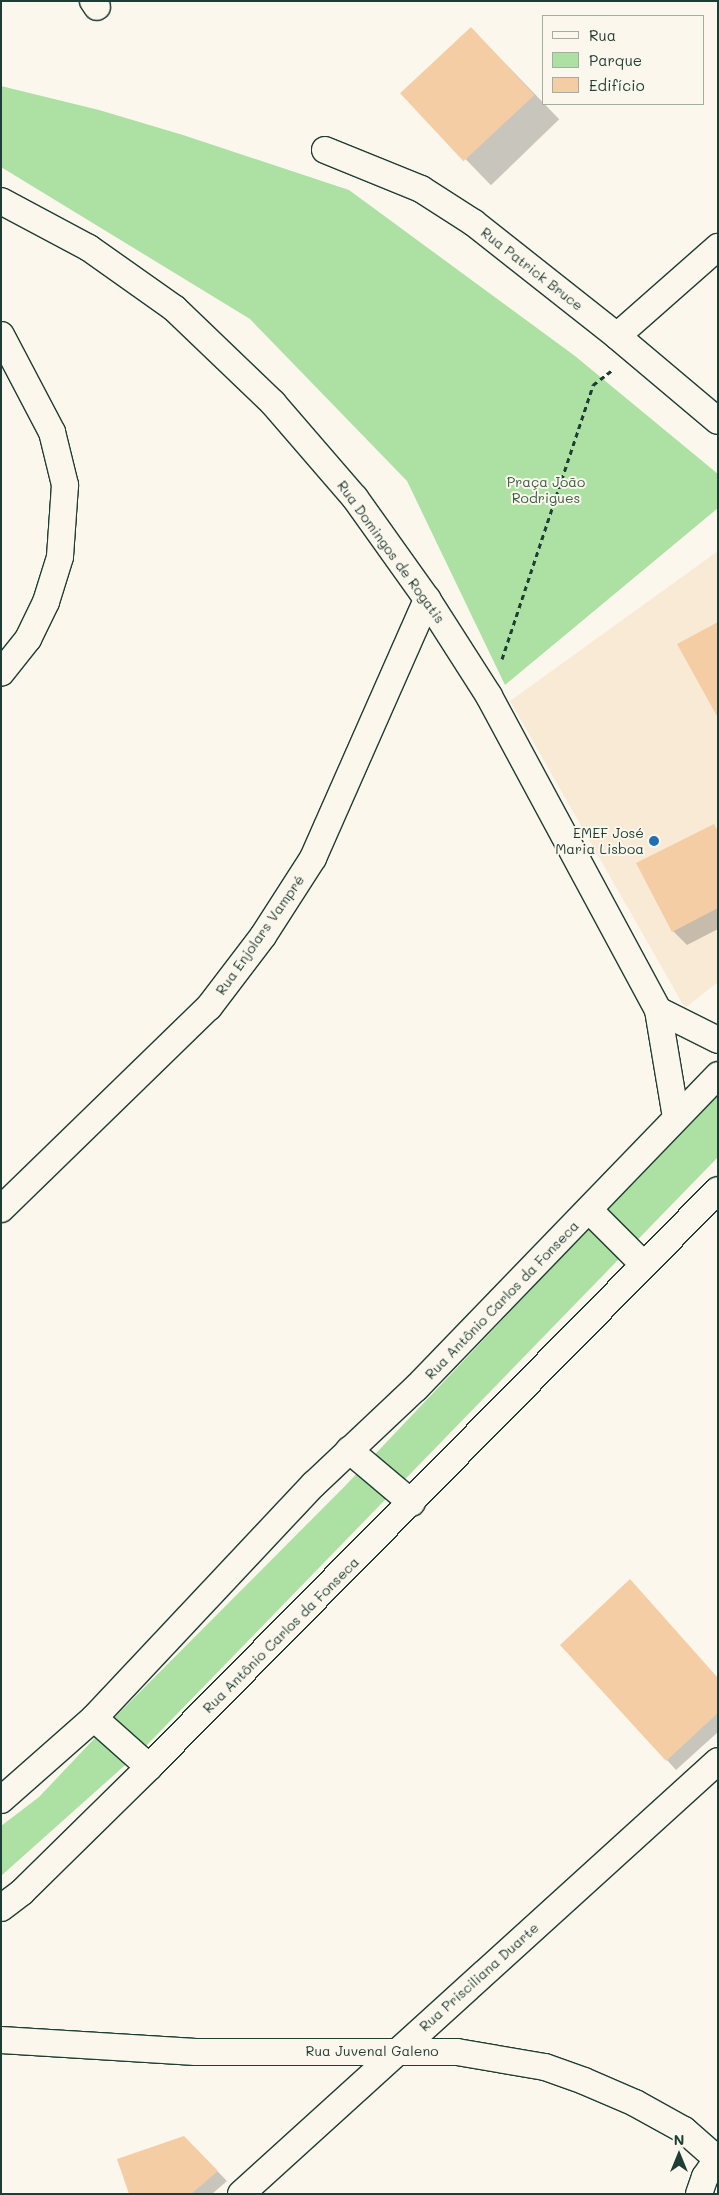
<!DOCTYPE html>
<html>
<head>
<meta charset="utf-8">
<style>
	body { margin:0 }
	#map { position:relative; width:719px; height:2195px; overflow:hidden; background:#fbf7ec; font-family:Mali,sans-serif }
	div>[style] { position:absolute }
	.built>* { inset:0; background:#f9ead6 }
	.green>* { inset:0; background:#ace1a3 }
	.shadow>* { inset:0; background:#0003; transform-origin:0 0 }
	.building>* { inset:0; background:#f5cda4; transform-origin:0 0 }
	.path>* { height:3px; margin-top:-1.5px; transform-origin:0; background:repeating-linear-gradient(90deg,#1f3d34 0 5px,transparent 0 9px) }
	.roads { filter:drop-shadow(1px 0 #1f3d34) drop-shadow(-1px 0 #1f3d34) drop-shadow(0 1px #1f3d34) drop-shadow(0 -1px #1f3d34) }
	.minor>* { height:26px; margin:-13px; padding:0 13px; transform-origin:13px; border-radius:13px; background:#fbf7ec }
	.dots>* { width:14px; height:14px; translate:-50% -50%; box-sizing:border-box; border:2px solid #fbf7ec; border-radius:50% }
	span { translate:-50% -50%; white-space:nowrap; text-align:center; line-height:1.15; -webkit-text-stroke:4px #fbf7ec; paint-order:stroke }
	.street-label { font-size:14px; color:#1f3d34 }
	.park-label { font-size:14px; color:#3b5e4a }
	.poi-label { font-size:14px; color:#1f3d34 }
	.right { translate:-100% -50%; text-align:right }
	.frame { position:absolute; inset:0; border:2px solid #1f3d34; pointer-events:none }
	.legend { position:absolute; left:542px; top:15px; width:162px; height:90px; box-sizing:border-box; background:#fbf7ec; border:1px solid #a3ada2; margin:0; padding:6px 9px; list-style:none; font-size:15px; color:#1f3d34 }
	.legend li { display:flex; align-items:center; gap:10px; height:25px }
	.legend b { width:25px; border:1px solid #a3ada2 }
	.north { position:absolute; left:654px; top:2130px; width:50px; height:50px; -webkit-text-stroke:4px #fbf7ec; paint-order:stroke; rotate:0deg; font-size:14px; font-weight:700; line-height:20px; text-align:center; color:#1f3d34 }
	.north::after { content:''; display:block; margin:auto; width:18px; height:22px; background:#1f3d34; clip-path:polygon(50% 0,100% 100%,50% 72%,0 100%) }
</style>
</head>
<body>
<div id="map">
	<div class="built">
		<i style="clip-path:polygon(718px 551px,718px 982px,685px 1008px,510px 701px)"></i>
	</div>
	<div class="green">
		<i style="clip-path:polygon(1px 86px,99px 110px,183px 135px,349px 190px,575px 356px,718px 474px,718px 508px,505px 685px,407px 481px,250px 319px,1px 167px)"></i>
		<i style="clip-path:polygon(718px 1092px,718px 1157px,142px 1750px,1px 1876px,1px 1826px,39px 1797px,111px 1721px,345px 1486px)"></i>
	</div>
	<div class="shadow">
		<i style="left:471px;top:28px;width:127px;height:95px;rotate:46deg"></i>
		<i style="clip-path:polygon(713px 826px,718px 830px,718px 929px,687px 945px,673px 931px)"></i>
		<i style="clip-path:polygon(718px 1678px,718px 1732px,676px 1770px,667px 1760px)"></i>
		<i style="clip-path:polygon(184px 2137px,227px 2181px,212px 2194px,130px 2194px)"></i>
	</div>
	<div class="building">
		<i style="left:471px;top:27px;width:93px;height:97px;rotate:47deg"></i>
		<i style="clip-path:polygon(718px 622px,718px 718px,677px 644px)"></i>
		<i style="clip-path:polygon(714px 824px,718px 832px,718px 908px,672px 932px,636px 863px)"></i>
		<i style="clip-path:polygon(630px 1579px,718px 1678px,718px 1713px,666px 1761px,560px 1645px)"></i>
		<i style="clip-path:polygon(184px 2136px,218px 2171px,191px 2194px,129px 2194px,117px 2159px)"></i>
	</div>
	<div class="path">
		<i style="left:502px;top:659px;width:289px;rotate:-71.6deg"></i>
		<i style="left:593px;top:385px;width:24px;rotate:-38deg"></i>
	</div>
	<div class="roads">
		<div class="minor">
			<i style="left:93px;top:1px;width:7px;rotate:56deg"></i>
			<i style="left:325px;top:150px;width:104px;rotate:22.1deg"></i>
			<i style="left:421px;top:189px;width:63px;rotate:32.7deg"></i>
			<i style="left:474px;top:223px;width:182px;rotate:38.3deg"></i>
			<i style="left:617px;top:336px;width:132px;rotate:40.1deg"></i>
			<i style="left:1px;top:201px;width:100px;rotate:28.1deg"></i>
			<i style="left:89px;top:248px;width:105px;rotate:35.3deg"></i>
			<i style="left:175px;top:309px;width:136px;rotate:43.8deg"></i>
			<i style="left:273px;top:403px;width:125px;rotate:49.2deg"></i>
			<i style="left:355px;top:498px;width:124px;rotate:54.5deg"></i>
			<i style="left:427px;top:599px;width:115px;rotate:57.4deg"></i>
			<i style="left:489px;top:696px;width:357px;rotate:61.7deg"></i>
			<i style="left:658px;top:1010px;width:109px;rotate:80.5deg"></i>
			<i style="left:1px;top:335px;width:110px;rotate:62.3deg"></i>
			<i style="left:52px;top:432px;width:55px;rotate:76.2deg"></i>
			<i style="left:65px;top:485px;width:72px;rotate:94deg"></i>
			<i style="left:60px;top:557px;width:47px;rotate:107.3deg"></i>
			<i style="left:46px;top:602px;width:41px;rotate:115.9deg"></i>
			<i style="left:28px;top:639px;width:43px;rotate:128.5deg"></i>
			<i style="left:617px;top:336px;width:135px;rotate:-41.4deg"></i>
			<i style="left:658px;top:1010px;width:67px;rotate:26.6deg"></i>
			<i style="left:1px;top:1209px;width:290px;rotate:-44.2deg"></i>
			<i style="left:209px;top:1007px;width:89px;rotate:-52.7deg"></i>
			<i style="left:263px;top:936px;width:93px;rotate:-57.3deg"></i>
			<i style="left:313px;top:858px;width:283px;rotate:-66.2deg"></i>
			<i style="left:589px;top:1210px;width:76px;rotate:45deg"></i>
			<i style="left:349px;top:1450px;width:82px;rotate:40.1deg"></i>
			<i style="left:94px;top:1718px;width:74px;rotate:41.7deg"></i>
			<i style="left:1px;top:1800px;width:124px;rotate:-41.4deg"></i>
			<i style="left:94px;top:1718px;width:321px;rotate:-46.8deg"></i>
			<i style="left:314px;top:1484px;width:140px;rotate:-43.3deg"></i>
			<i style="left:416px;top:1388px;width:435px;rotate:-46deg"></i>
			<i style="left:1px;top:1908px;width:26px;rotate:-37deg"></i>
			<i style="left:22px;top:1892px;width:178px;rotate:-44.5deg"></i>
			<i style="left:149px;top:1767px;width:810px;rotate:-45.4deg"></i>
			<i style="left:1px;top:2040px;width:195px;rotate:3.5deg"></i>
			<i style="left:196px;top:2052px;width:261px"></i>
			<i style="left:457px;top:2052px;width:89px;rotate:9.7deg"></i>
			<i style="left:545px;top:2067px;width:41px;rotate:19.7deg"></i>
			<i style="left:584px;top:2081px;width:56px;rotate:23.3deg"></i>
			<i style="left:635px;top:2103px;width:56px;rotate:28.9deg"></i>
			<i style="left:684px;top:2130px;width:44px;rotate:41.3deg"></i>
			<i style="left:241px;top:2194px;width:644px;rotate:-42.23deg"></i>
			<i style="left:699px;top:2194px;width:18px;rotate:-71deg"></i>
			<i style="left:705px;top:2177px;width:23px;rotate:-56deg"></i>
		</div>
	</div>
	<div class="dots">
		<i style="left:654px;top:841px;background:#1f6fb2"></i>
	</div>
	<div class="street-label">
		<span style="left:532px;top:269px;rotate:38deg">Rua Patrick Bruce</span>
		<span style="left:391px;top:552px;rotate:54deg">Rua Domingos de Rogatis</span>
		<span style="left:260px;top:935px;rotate:-55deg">Rua Enjolars Vampré</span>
		<span style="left:502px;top:1300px;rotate:-46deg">Rua Antônio Carlos da Fonseca</span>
		<span style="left:281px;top:1635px;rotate:-45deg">Rua Antônio Carlos da Fonseca</span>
		<span style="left:479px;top:1977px;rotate:-42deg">Rua Prisciliana Duarte</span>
		<span style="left:372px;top:2051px">Rua Juvenal Galeno</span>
	</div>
	<div class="park-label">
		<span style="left:546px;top:490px">Praça João<br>Rodrigues</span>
	</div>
	<div class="poi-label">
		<span class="right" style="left:644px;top:841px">EMEF José<br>Maria Lisboa</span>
	</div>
	<div class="frame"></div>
	<ul class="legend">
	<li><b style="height:6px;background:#fbf7ec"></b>Rua</li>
	<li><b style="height:14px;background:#ace1a3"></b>Parque</li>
	<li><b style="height:14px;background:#f5cda4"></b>Edifício</li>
	</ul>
	<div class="north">N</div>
</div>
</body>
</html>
